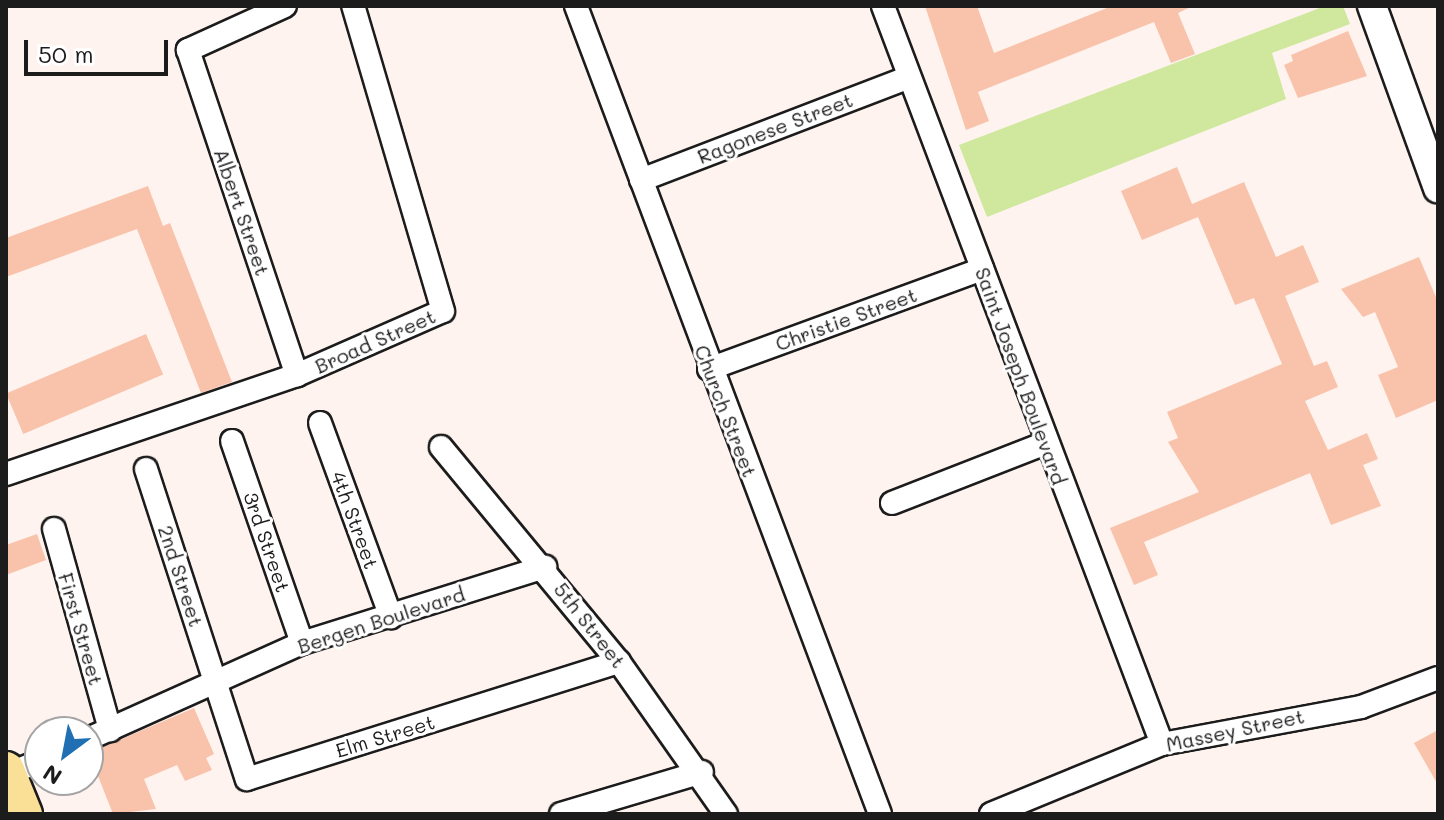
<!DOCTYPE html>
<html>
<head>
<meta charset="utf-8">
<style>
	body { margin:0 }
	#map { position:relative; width:1444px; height:820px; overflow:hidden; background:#fef3ee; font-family:Mali,sans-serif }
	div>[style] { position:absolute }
	.green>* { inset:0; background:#cfe89e }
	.building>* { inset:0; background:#f9c3ab; transform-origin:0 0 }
	.roads { filter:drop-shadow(2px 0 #1c1c1c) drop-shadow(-2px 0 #1c1c1c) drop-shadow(0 2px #1c1c1c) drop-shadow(0 -2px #1c1c1c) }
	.minor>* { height:22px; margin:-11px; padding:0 11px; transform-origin:11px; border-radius:11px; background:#fff }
	.tertiary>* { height:28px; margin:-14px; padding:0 14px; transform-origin:14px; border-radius:14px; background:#fff }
	.trunk>* { height:36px; margin:-18px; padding:0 18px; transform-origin:18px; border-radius:18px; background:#fadf96 }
	span { translate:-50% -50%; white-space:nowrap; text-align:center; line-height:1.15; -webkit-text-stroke:6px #fff; paint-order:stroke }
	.street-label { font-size:20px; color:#1c1c1c }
	.frame { position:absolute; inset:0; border:8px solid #1c1c1c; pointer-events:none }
	.north { position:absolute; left:24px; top:716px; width:80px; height:80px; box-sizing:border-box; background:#fff; border:2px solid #a4a4a4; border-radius:50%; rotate:212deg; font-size:22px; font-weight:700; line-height:32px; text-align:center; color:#1c1c1c }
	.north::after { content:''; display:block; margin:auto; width:28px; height:36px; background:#1f6fb2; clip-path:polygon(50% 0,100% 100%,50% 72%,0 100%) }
	.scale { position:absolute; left:24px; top:40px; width:144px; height:36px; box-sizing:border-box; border:4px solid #1c1c1c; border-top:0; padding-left:10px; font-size:24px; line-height:28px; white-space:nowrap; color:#1c1c1c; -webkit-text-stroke:6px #fff; paint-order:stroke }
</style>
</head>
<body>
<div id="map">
	<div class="green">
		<i style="clip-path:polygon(1325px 6px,1343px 6px,1350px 24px,1272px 53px,1286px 99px,987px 217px,959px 145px)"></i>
	</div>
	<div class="building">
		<i style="clip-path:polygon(925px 6px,977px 6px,994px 53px,1112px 6px,1193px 6px,1178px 13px,1195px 54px,1171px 63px,1154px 22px,978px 92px,989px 121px,966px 130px)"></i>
		<i style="clip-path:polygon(1348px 31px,1367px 76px,1298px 98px,1284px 65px,1293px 61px,1291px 55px)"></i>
		<i style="clip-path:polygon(1177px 167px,1192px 204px,1244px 182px,1276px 257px,1303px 245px,1319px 282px,1285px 296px,1314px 366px,1327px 361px,1338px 387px,1305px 401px,1328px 450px,1367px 433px,1378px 459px,1363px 465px,1381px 506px,1331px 525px,1310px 473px,1144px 542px,1158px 575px,1134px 585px,1110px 528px,1199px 492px,1168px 442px,1178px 438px,1167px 412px,1282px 364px,1254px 298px,1235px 305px,1198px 217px,1142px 240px,1121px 191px)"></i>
		<i style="clip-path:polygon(148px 186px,163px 226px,170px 223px,232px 382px,201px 393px,137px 229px,6px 277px,6px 238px)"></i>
		<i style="clip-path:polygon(1419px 257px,1438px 302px,1438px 400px,1396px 418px,1378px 375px,1398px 367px,1375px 312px,1363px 317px,1341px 289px)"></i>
		<i style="left:146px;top:334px;width:44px;height:152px;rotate:67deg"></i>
		<i style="clip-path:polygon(37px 534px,46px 560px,6px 575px,6px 545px)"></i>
		<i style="clip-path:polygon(194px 708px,214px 754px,206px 758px,212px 770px,185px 781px,177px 765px,144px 779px,156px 809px,113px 814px,89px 753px)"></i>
		<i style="clip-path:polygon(1438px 730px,1438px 785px,1414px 743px)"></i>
	</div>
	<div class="roads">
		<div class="minor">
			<i style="left:285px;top:6px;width:107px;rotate:155.6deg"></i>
			<i style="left:188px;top:50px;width:343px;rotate:71.5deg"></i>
			<i style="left:576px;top:6px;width:863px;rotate:69.38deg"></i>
			<i style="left:883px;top:6px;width:789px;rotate:69.29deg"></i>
			<i style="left:641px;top:180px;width:287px;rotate:-21deg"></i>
			<i style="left:709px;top:369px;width:291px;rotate:-20.1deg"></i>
			<i style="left:320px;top:423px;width:207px;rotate:69.9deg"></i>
			<i style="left:232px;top:441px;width:214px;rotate:70.9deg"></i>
			<i style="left:441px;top:447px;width:279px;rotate:50.4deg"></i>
			<i style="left:619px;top:662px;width:186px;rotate:54.9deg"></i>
			<i style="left:146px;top:469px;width:326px;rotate:72deg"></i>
			<i style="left:247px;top:779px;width:390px;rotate:-17.5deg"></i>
			<i style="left:6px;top:474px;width:307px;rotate:-18.8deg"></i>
			<i style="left:297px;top:375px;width:159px;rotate:-23.7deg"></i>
			<i style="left:443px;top:311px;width:318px;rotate:-106.4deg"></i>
			<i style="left:892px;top:503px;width:165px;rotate:-21.3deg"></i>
			<i style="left:54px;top:529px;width:209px;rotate:74.4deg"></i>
			<i style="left:88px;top:739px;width:235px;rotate:-24.2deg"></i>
			<i style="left:302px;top:643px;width:255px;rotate:-17.4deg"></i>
			<i style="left:8px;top:774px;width:35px;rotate:-22deg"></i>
			<i style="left:561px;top:814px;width:147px;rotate:-16.6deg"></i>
			<i style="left:991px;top:814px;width:185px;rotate:-22.3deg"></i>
			<i style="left:1162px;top:744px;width:202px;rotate:-10.5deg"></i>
			<i style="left:1361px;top:707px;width:82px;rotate:-20.6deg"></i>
		</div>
		<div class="tertiary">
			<i style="left:1372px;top:6px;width:194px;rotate:70.1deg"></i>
		</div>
		<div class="trunk">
			<i style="left:6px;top:770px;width:48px;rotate:67.8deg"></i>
		</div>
	</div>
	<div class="street-label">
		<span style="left:775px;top:128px;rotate:-21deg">Ragonese Street</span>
		<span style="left:242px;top:212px;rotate:71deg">Albert Street</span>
		<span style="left:846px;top:319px;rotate:-20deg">Christie Street</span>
		<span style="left:375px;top:341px;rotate:-24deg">Broad Street</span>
		<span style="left:1021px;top:376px;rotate:70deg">Saint Joseph Boulevard</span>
		<span style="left:726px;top:411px;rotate:69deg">Church Street</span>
		<span style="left:355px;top:520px;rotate:70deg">4th Street</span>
		<span style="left:267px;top:542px;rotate:71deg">3rd Street</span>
		<span style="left:181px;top:576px;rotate:72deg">2nd Street</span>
		<span style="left:381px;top:620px;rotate:-18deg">Bergen Boulevard</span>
		<span style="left:590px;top:625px;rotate:52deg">5th Street</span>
		<span style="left:81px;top:629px;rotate:74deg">First Street</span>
		<span style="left:1235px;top:730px;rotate:-12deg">Massey Street</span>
		<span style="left:385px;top:736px;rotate:-17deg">Elm Street</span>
	</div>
	<div class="frame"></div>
	<div class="north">N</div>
	<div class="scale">50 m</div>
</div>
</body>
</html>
